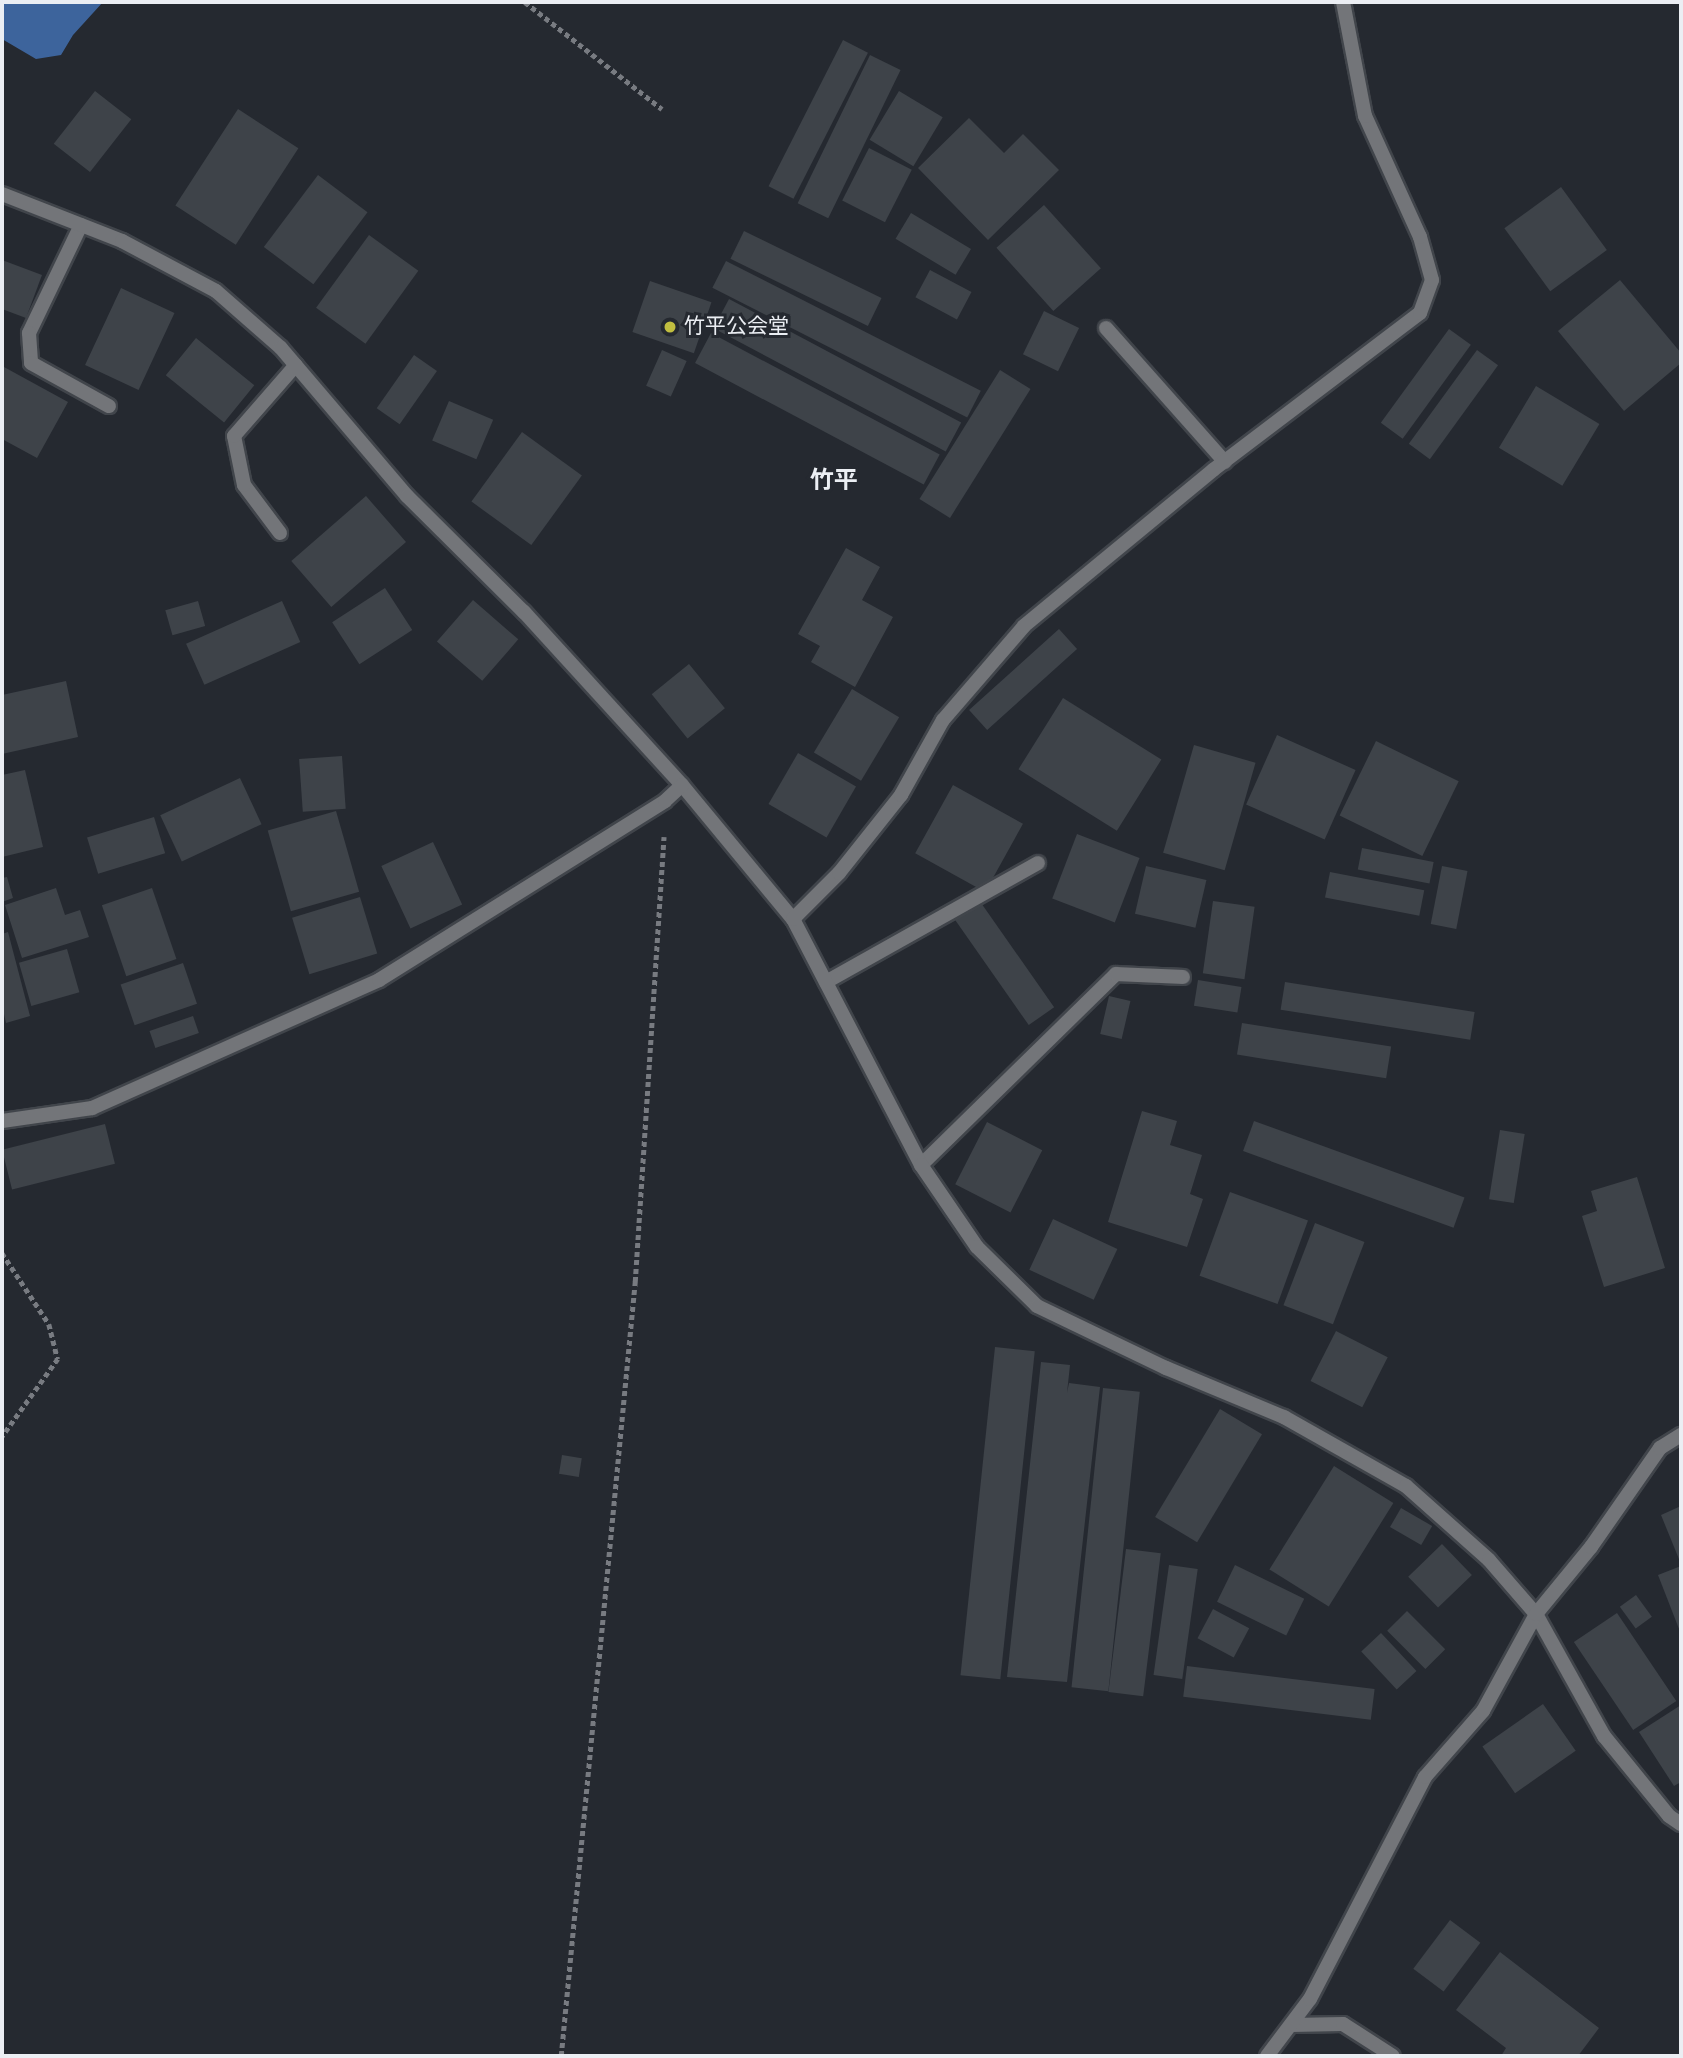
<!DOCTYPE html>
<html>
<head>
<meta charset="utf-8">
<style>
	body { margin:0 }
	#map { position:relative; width:1683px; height:2058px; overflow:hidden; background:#252930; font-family:"Varela Round","Noto Sans JP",sans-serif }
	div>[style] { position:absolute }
	.forest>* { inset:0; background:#3d649c }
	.building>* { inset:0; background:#3e4349; transform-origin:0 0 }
	.path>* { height:4.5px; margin-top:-2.25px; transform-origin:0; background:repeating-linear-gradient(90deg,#787b81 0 5px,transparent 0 8.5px) }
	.roads { filter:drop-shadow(2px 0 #41454b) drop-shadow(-2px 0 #41454b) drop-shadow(0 2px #41454b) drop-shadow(0 -2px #41454b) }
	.service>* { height:14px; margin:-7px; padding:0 7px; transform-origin:7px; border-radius:7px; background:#737579 }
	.minor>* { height:14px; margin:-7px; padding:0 7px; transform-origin:7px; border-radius:7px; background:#737579 }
	.dots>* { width:19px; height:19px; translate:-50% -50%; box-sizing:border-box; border:4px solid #252930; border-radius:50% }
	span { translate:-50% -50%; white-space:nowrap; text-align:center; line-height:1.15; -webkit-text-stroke:6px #252930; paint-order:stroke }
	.poi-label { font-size:21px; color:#ebeef3 }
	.left { translate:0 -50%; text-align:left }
	.quarter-label { font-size:24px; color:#ebeef3; font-weight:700 }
	.frame { position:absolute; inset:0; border:4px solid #ebeef3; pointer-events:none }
</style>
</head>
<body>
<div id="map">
	<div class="forest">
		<i style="clip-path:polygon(2px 2px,103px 2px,73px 35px,61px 55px,36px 59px,2px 39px)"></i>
	</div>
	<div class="building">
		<i style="left:843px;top:40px;width:28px;height:164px;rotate:27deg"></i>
		<i style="left:870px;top:55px;width:34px;height:165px;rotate:26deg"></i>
		<i style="left:95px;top:91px;width:46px;height:67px;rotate:38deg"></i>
		<i style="left:899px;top:91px;width:51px;height:57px;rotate:31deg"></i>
		<i style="left:238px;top:109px;width:72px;height:115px;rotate:33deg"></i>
		<i style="clip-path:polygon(969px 118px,1004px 153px,1023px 134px,1059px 170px,988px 240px,918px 168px)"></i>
		<i style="left:869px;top:148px;width:48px;height:59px;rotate:27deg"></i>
		<i style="left:318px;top:175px;width:62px;height:90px;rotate:37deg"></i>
		<i style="left:1561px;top:187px;width:78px;height:70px;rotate:54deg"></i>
		<i style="left:1044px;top:205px;width:85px;height:64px;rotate:48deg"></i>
		<i style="left:911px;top:213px;width:70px;height:30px;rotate:31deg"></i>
		<i style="left:744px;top:231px;width:153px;height:31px;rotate:26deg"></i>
		<i style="left:369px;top:235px;width:61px;height:90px;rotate:36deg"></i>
		<i style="clip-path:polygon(2px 260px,42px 275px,26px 318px,2px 309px)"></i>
		<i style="left:726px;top:261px;width:286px;height:30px;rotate:27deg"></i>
		<i style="left:930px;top:270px;width:47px;height:31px;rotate:28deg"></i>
		<i style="clip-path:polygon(1620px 280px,1681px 353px,1681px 363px,1624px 411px,1558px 331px)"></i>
		<i style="left:650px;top:281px;width:65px;height:54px;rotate:19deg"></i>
		<i style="left:121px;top:288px;width:59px;height:85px;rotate:25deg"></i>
		<i style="left:729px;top:299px;width:263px;height:33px;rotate:28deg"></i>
		<i style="left:1044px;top:311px;width:39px;height:48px;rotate:26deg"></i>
		<i style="left:1449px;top:329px;width:27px;height:116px;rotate:36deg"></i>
		<i style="left:711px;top:333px;width:259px;height:34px;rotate:28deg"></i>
		<i style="left:196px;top:338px;width:75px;height:48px;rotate:39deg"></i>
		<i style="left:662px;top:350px;width:27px;height:39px;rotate:24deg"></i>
		<i style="left:1477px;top:350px;width:26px;height:116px;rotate:36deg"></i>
		<i style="left:414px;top:355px;width:28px;height:65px;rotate:35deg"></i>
		<i style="clip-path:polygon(4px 367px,68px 402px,37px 458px,2px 439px)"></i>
		<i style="left:1000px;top:370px;width:36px;height:152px;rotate:32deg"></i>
		<i style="left:1536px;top:386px;width:74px;height:72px;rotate:31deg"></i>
		<i style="left:449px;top:401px;width:48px;height:43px;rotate:23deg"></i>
		<i style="left:522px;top:432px;width:74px;height:86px;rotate:36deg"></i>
		<i style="left:366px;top:496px;width:61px;height:99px;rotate:49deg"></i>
		<i style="clip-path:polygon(846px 548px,880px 567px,862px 600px,893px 617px,855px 687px,811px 662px,820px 646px,798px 634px)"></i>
		<i style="left:385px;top:588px;width:50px;height:63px;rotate:57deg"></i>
		<i style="left:473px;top:600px;width:60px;height:55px;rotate:41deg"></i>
		<i style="left:198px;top:601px;width:26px;height:34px;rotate:74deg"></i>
		<i style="left:282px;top:601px;width:45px;height:105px;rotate:66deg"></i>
		<i style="left:1059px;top:629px;width:27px;height:121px;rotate:48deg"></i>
		<i style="left:689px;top:664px;width:57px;height:48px;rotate:51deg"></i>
		<i style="clip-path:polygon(66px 681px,78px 737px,2px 754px,2px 695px)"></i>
		<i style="left:852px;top:689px;width:55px;height:74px;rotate:31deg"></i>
		<i style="left:1063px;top:698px;width:116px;height:84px;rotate:32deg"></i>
		<i style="left:1277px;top:735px;width:86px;height:76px;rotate:24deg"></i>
		<i style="left:1376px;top:741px;width:92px;height:83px;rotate:26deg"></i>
		<i style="left:1194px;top:745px;width:64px;height:112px;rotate:16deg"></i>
		<i style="left:798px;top:753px;width:67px;height:59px;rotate:30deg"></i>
		<i style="left:342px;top:756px;width:53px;height:43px;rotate:86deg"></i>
		<i style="clip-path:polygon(25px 770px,43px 847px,2px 857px,2px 775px)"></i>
		<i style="left:240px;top:778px;width:51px;height:88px;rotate:65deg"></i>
		<i style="left:953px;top:785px;width:80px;height:78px;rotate:29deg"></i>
		<i style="left:336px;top:811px;width:84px;height:71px;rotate:74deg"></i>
		<i style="left:154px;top:817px;width:38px;height:70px;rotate:73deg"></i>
		<i style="left:1077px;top:834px;width:67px;height:69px;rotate:21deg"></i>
		<i style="left:433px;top:842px;width:69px;height:57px;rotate:65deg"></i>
		<i style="left:1362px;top:848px;width:73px;height:22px;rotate:11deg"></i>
		<i style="left:1146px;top:866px;width:62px;height:49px;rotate:13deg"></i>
		<i style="left:1442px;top:866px;width:26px;height:59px;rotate:11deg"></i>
		<i style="left:1330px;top:872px;width:96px;height:26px;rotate:11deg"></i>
		<i style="clip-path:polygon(7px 877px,13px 898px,2px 902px,2px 878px)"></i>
		<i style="clip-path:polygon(56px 888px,65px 915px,80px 910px,89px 937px,22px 958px,5px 905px)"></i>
		<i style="left:152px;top:888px;width:75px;height:53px;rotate:71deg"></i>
		<i style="left:360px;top:897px;width:59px;height:71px;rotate:73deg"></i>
		<i style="left:979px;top:900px;width:131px;height:31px;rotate:55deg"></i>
		<i style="left:1213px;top:901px;width:42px;height:73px;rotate:8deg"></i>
		<i style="clip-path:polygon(8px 932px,30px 1016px,6px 1023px,2px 1005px,2px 934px)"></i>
		<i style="left:67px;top:949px;width:45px;height:50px;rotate:74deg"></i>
		<i style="left:183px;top:963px;width:43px;height:66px;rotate:71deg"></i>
		<i style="left:1198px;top:980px;width:44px;height:26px;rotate:9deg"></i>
		<i style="left:1285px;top:982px;width:192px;height:28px;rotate:9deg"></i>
		<i style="left:1109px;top:996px;width:22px;height:39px;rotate:13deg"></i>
		<i style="left:193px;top:1016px;width:18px;height:46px;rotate:71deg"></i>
		<i style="left:1242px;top:1023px;width:151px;height:32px;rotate:9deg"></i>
		<i style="clip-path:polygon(1142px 1111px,1177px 1121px,1170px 1145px,1202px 1155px,1190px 1194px,1203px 1199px,1187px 1247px,1108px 1222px)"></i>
		<i style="left:1254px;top:1121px;width:224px;height:32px;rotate:20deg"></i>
		<i style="left:987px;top:1122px;width:62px;height:70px;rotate:27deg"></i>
		<i style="left:105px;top:1124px;width:41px;height:106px;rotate:76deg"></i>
		<i style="left:1500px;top:1130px;width:25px;height:70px;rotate:9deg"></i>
		<i style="clip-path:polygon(1637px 1177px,1665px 1268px,1604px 1287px,1582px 1216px,1597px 1211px,1591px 1191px)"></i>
		<i style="left:1230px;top:1192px;width:83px;height:89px;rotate:20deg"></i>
		<i style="left:1053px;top:1219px;width:71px;height:56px;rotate:25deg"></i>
		<i style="left:1315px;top:1223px;width:53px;height:88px;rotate:21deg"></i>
		<i style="left:1336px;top:1331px;width:58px;height:56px;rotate:27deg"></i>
		<i style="left:995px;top:1347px;width:40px;height:330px;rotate:6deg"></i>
		<i style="clip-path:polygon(1041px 1362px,1070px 1365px,1067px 1393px,1069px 1383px,1100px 1387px,1067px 1682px,1007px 1677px)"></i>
		<i style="left:1103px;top:1388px;width:37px;height:301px;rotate:6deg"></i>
		<i style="left:1220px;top:1409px;width:49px;height:126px;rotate:31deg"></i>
		<i style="left:562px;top:1455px;width:20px;height:19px;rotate:9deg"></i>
		<i style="left:1334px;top:1466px;width:70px;height:122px;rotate:32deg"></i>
		<i style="clip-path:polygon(1681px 1506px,1681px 1564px,1661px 1515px)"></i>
		<i style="left:1401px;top:1508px;width:36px;height:22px;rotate:30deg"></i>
		<i style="left:1442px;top:1544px;width:43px;height:47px;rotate:46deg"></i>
		<i style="left:1126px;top:1549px;width:35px;height:144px;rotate:7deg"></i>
		<i style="left:1169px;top:1565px;width:29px;height:111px;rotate:8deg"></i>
		<i style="left:1235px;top:1565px;width:77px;height:41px;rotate:26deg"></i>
		<i style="clip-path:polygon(1681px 1566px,1681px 1634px,1658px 1575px)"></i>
		<i style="left:1636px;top:1595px;width:27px;height:20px;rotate:54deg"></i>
		<i style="left:1213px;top:1609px;width:41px;height:33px;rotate:28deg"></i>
		<i style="left:1407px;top:1611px;width:54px;height:28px;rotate:45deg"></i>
		<i style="left:1617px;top:1613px;width:106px;height:52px;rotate:56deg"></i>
		<i style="left:1381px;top:1633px;width:52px;height:27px;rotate:47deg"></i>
		<i style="left:1187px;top:1666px;width:189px;height:31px;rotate:7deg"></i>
		<i style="left:1543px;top:1704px;width:57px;height:74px;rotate:55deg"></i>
		<i style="clip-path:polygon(1681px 1705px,1681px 1782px,1674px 1786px,1639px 1732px)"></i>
		<i style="left:1450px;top:1920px;width:38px;height:61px;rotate:37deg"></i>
		<i style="clip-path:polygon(1500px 1952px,1599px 2028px,1578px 2056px,1501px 2056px,1506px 2048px,1456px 2010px)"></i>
	</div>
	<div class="path">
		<i style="left:525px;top:2px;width:174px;rotate:38deg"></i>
		<i style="left:2px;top:1253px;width:85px;rotate:56.5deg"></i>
		<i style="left:49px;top:1324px;width:36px;rotate:76deg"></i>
		<i style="left:58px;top:1359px;width:96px;rotate:125.7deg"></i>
		<i style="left:561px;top:2056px;width:778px;rotate:-84.54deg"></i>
		<i style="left:635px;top:1282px;width:446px;rotate:-86.3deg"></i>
	</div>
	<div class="roads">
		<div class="service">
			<i style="left:81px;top:225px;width:120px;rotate:115.7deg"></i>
			<i style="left:29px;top:333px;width:30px;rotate:86deg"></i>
			<i style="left:31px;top:363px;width:89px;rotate:28.9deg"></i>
			<i style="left:1106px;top:328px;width:179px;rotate:48.4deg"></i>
			<i style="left:280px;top:533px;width:60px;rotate:-126.9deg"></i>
			<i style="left:244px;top:485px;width:50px;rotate:-101.5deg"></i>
			<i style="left:234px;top:436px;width:94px;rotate:-48.9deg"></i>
			<i style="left:826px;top:982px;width:243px;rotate:-29.3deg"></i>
			<i style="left:921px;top:1165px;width:273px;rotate:-44.4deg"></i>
			<i style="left:1116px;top:974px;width:67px;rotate:2.6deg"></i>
			<i style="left:1291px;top:2025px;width:52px;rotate:-1.1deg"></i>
			<i style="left:1343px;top:2024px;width:59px;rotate:32.6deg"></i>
		</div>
		<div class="minor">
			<i style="left:2px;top:194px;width:129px;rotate:21.4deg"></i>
			<i style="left:122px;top:241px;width:106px;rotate:28deg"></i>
			<i style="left:216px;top:291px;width:86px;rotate:41.2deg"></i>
			<i style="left:281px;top:348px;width:194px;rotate:49.6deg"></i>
			<i style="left:407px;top:496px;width:165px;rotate:44.8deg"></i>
			<i style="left:524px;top:612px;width:234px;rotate:47.6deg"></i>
			<i style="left:682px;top:785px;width:174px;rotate:50.4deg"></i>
			<i style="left:793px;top:919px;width:277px;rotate:62.5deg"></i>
			<i style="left:921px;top:1165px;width:99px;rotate:55.7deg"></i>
			<i style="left:977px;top:1247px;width:84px;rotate:44.5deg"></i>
			<i style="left:1037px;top:1306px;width:143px;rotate:25.7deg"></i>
			<i style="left:1166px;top:1368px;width:128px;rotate:22.6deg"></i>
			<i style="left:1284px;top:1417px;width:140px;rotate:29.5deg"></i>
			<i style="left:1406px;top:1486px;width:111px;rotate:41.7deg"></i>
			<i style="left:1489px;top:1560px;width:72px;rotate:49deg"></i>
			<i style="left:1536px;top:1614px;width:140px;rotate:60.9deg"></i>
			<i style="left:1604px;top:1736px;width:103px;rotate:50.9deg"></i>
			<i style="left:1669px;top:1816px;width:14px;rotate:34deg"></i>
			<i style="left:793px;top:919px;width:65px;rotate:-45deg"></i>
			<i style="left:839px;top:873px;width:100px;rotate:-51.5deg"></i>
			<i style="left:901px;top:795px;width:86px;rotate:-60.8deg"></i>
			<i style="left:943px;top:720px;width:124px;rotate:-49.2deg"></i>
			<i style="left:1024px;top:626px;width:245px;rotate:-39.5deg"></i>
			<i style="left:1213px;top:470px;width:260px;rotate:-37.2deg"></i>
			<i style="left:1420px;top:313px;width:35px;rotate:-70deg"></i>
			<i style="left:1432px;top:280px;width:45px;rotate:-105.6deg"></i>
			<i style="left:1420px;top:237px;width:133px;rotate:-114.4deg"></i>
			<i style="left:1365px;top:116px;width:116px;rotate:-100.9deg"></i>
			<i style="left:2px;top:1121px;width:91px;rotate:-8.2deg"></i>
			<i style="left:92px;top:1108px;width:314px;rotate:-24deg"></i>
			<i style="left:379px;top:980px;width:337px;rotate:-32deg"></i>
			<i style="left:665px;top:801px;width:23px;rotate:-43deg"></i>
			<i style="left:1267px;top:2056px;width:71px;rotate:-53deg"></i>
			<i style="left:1310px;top:1999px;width:250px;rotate:-62.6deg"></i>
			<i style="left:1425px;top:1777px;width:88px;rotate:-48.7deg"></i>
			<i style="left:1483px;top:1711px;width:111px;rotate:-61.3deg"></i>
			<i style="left:1536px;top:1614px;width:87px;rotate:-50.6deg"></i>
			<i style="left:1591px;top:1547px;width:121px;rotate:-55.1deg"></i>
			<i style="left:1660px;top:1448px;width:25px;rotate:-32deg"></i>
		</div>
	</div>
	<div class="dots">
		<i style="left:670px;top:327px;background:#c1be40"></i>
	</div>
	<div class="poi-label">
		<span class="left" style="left:684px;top:327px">竹平公会堂</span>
	</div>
	<div class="quarter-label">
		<span style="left:834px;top:481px">竹平</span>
	</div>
	<div class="frame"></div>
</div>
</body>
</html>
